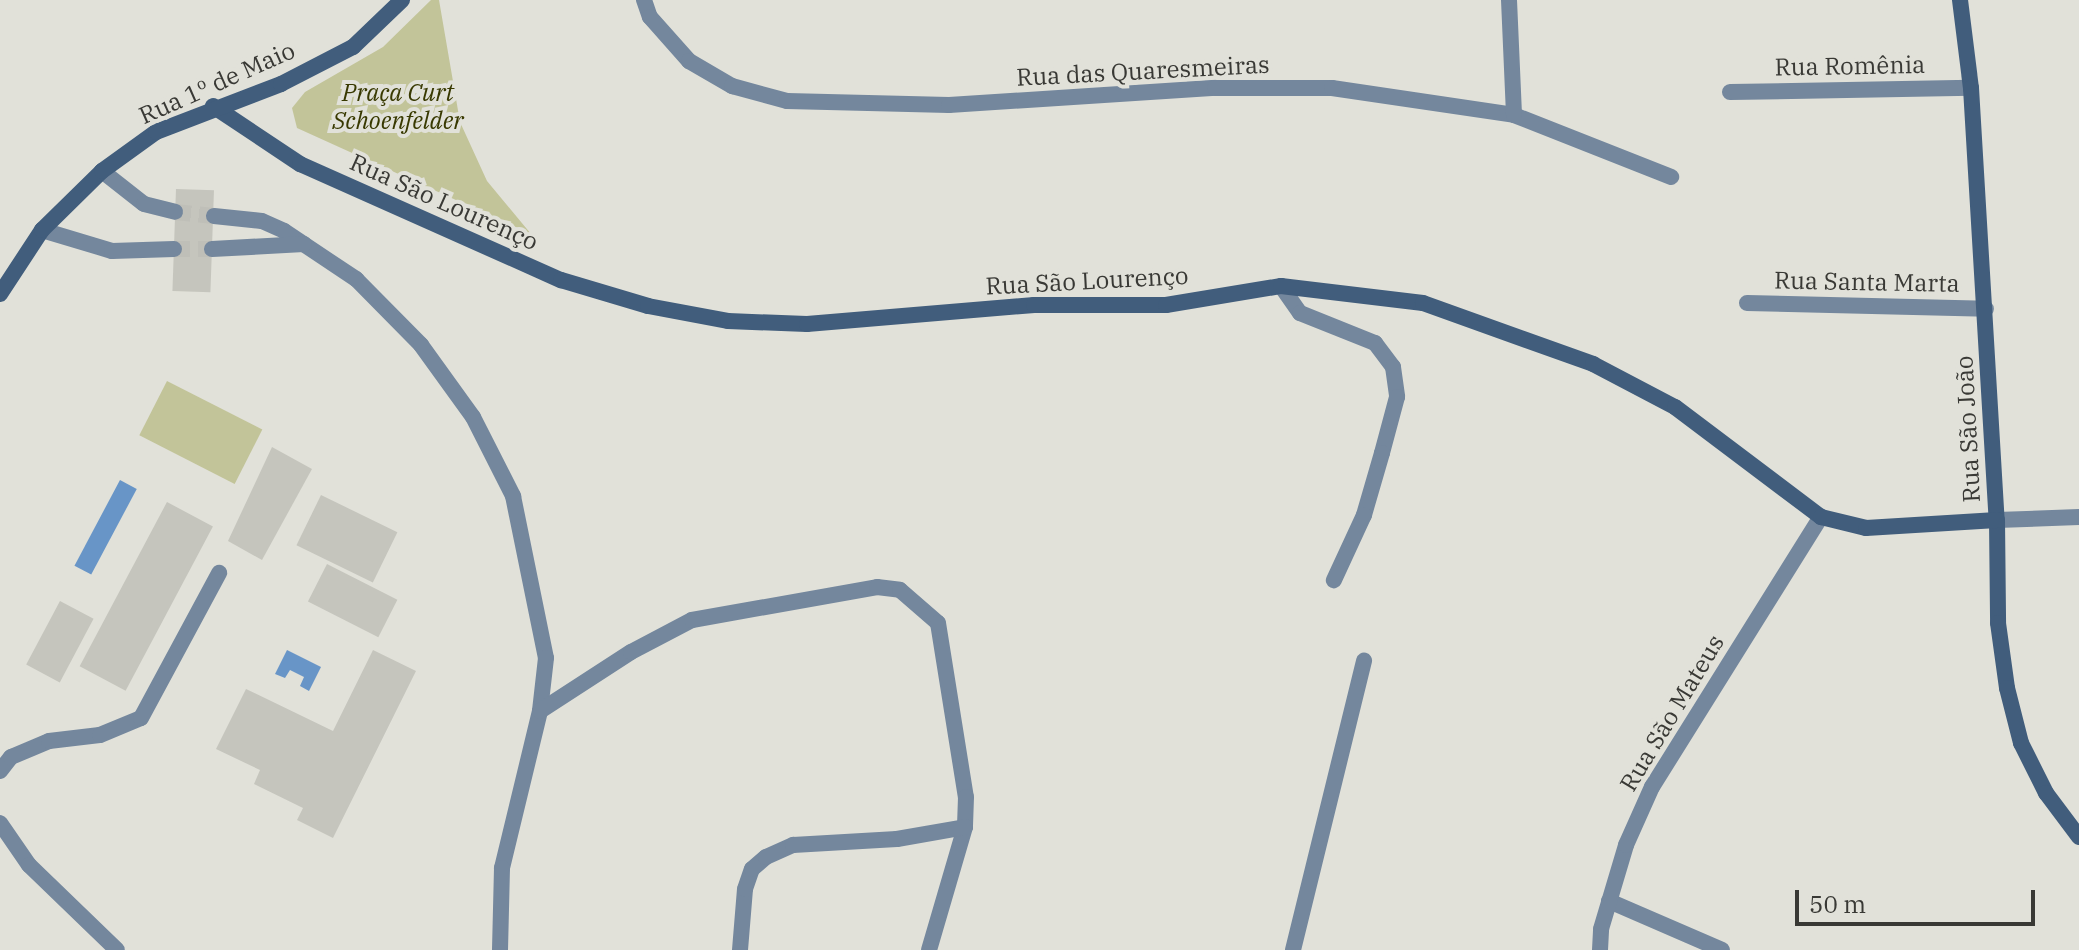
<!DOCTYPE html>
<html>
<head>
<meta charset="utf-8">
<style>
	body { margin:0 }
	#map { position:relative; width:2079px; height:950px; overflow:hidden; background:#e1e1d9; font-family:"IBM Plex Serif",serif }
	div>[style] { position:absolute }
	.green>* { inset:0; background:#c2c499; transform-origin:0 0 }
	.water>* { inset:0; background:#6895c7; transform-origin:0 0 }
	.building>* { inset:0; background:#c5c5bd; transform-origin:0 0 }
	.street-tunnel>* { height:16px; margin-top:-8px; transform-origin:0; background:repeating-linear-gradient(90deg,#bfbfb8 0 16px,transparent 0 24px) }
	.lane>* { height:16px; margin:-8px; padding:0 8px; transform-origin:8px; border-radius:8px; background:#74879d }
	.street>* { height:16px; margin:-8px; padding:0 8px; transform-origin:8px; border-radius:8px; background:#74879d }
	.secondary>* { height:16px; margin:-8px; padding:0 8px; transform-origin:8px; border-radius:8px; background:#415d7c }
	span { translate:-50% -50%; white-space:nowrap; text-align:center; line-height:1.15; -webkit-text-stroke:8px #e1e1d9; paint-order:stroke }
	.street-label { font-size:24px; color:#393935 }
	.park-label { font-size:24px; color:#383901; font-style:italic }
	.scale { position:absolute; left:1795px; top:890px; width:240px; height:36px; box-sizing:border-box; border:4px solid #393935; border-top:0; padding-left:10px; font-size:24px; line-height:28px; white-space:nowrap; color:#393935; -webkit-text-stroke:6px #e1e1d9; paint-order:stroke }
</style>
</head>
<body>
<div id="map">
	<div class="green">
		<i style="clip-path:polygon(431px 0,439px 0,460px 122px,487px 181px,531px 234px,297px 128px,292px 108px,305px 92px,383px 47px)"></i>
		<i style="left:167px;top:381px;width:107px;height:61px;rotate:27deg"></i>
	</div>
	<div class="water">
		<i style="left:120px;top:480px;width:19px;height:97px;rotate:28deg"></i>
		<i style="clip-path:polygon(287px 650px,321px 667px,309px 691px,300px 686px,304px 677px,290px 670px,285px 678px,275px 674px)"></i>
	</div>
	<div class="building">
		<i style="left:176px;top:189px;width:38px;height:102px;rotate:2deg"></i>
		<i style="clip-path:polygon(272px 447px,312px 469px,262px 560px,228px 541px)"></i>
		<i style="left:321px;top:495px;width:85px;height:56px;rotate:26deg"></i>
		<i style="left:167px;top:502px;width:52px;height:186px;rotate:28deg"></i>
		<i style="left:327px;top:564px;width:79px;height:42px;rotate:27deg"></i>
		<i style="left:60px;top:601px;width:38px;height:72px;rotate:28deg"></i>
		<i style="clip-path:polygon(373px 650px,416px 671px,333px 838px,297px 820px,303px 808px,254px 784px,260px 770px,216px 749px,246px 689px,333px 731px)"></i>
	</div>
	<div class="street-tunnel">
		<i style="left:175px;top:212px;width:39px;rotate:6deg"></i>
		<i style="left:174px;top:249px;width:38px"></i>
	</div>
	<div class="lane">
		<i style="left:1281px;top:286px;width:33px;rotate:55deg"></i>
		<i style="left:1300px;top:313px;width:81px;rotate:21.8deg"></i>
		<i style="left:1375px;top:343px;width:30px;rotate:53deg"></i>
		<i style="left:1393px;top:367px;width:30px;rotate:82deg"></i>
		<i style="left:1397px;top:397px;width:58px;rotate:105deg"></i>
		<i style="left:1382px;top:453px;width:65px;rotate:106.2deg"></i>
		<i style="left:1364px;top:515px;width:72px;rotate:114.8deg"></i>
	</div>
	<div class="street">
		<i style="left:644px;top:0;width:18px;rotate:71deg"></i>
		<i style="left:650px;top:17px;width:59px;rotate:48.4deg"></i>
		<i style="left:689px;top:61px;width:50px;rotate:30.2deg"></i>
		<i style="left:732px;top:86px;width:57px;rotate:15.3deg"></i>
		<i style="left:787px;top:101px;width:162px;rotate:1.4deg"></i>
		<i style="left:949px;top:105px;width:267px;rotate:-3.7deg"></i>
		<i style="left:1215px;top:88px;width:117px"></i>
		<i style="left:1332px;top:88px;width:184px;rotate:8.4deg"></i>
		<i style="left:1514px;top:115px;width:169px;rotate:21.5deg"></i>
		<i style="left:1509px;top:0;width:115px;rotate:87.5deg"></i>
		<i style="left:1730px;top:92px;width:241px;rotate:-1deg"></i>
		<i style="left:102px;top:171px;width:53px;rotate:38.2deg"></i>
		<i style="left:144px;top:204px;width:32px;rotate:14deg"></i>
		<i style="left:214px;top:216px;width:48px;rotate:5.9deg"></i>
		<i style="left:262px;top:221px;width:24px;rotate:24deg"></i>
		<i style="left:284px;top:231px;width:87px;rotate:33.7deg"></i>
		<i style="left:356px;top:279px;width:93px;rotate:45.4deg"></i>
		<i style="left:421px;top:345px;width:89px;rotate:54.2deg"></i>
		<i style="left:473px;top:417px;width:89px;rotate:63.1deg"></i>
		<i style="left:513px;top:496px;width:165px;rotate:78.5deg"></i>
		<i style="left:546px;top:658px;width:53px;rotate:96.5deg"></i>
		<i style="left:540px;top:711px;width:162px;rotate:103.6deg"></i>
		<i style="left:502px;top:868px;width:82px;rotate:91.4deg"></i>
		<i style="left:42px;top:230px;width:73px;rotate:16.7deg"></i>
		<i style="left:112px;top:251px;width:62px;rotate:-1.8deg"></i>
		<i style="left:212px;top:249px;width:92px;rotate:-3.1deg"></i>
		<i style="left:1747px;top:303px;width:239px;rotate:1.4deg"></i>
		<i style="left:1997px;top:520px;width:82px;rotate:-2.1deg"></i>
		<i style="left:540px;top:711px;width:108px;rotate:-33deg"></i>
		<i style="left:631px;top:652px;width:69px;rotate:-27.7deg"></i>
		<i style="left:692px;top:620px;width:188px;rotate:-10.1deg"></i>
		<i style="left:877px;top:587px;width:23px;rotate:7deg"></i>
		<i style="left:900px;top:590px;width:50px;rotate:41deg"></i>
		<i style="left:938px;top:623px;width:176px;rotate:80.9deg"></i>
		<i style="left:966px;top:797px;width:30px;rotate:92deg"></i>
		<i style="left:965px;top:827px;width:128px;rotate:106.3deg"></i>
		<i style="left:0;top:771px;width:18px;rotate:-52deg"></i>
		<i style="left:11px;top:757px;width:41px;rotate:-22.8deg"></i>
		<i style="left:49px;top:741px;width:51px;rotate:-6.7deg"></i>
		<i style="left:100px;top:735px;width:44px;rotate:-22.5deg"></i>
		<i style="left:141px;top:718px;width:165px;rotate:-61.7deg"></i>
		<i style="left:0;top:823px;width:51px;rotate:55.4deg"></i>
		<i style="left:29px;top:865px;width:122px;rotate:44deg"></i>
		<i style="left:1609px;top:901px;width:123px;rotate:23.4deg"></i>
		<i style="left:740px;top:950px;width:61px;rotate:-85.3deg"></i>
		<i style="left:745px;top:889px;width:21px;rotate:-71deg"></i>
		<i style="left:752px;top:869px;width:18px;rotate:-41deg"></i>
		<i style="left:766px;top:857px;width:30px;rotate:-24deg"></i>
		<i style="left:793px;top:845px;width:104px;rotate:-3.3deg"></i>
		<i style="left:897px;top:839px;width:69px;rotate:-10deg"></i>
		<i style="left:1293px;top:950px;width:298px;rotate:-76.2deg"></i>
		<i style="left:1600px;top:950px;width:21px;rotate:-87deg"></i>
		<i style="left:1601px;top:929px;width:88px;rotate:-73.4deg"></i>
		<i style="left:1626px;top:845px;width:64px;rotate:-65.9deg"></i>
		<i style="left:1652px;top:787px;width:319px;rotate:-58deg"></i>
	</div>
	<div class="secondary">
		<i style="left:1960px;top:0;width:89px;rotate:82.9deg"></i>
		<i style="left:1971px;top:88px;width:433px;rotate:86.6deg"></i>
		<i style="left:1997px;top:520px;width:103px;rotate:89.4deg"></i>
		<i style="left:1998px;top:623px;width:66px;rotate:82.1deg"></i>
		<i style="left:2007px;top:688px;width:57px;rotate:75.7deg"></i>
		<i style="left:2021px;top:743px;width:56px;rotate:63.4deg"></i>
		<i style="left:2046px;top:793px;width:55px;rotate:53.1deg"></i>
		<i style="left:213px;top:106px;width:105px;rotate:33.7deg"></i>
		<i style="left:300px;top:164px;width:286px;rotate:24deg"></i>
		<i style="left:561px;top:280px;width:91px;rotate:16.6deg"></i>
		<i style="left:648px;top:306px;width:81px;rotate:10.6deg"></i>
		<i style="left:728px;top:321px;width:79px;rotate:2.2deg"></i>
		<i style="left:807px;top:324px;width:228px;rotate:-4.8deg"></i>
		<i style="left:1034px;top:305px;width:132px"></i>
		<i style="left:1166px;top:305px;width:117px;rotate:-9.4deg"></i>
		<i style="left:1281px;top:286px;width:143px;rotate:6.8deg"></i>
		<i style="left:1423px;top:303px;width:181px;rotate:19.7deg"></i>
		<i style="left:1593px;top:364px;width:93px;rotate:27.7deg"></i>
		<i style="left:1675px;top:407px;width:183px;rotate:37deg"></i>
		<i style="left:1821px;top:517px;width:46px;rotate:13.7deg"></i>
		<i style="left:1866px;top:528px;width:131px;rotate:-3.5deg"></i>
		<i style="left:0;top:294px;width:77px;rotate:-56.7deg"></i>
		<i style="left:42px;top:230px;width:84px;rotate:-44.5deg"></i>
		<i style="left:102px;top:171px;width:67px;rotate:-35.8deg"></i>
		<i style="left:156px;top:132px;width:134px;rotate:-21deg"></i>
		<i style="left:281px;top:84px;width:81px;rotate:-27.2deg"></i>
		<i style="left:353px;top:47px;width:68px;rotate:-43.8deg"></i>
	</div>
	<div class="street-label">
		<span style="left:1850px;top:66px;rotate:-1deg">Rua Romênia</span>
		<span style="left:1143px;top:71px;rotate:-3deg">Rua das Quaresmeiras</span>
		<span style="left:217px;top:83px;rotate:-24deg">Rua 1º de Maio</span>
		<span style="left:444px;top:202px;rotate:24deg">Rua São Lourenço</span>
		<span style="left:1087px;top:281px;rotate:-3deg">Rua São Lourenço</span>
		<span style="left:1867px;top:282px;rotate:1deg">Rua Santa Marta</span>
		<span style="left:1968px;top:429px;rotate:-93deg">Rua São João</span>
		<span style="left:1672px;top:713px;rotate:-59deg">Rua São Mateus</span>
	</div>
	<div class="park-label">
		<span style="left:398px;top:107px">Praça Curt<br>Schoenfelder</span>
	</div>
	<div class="scale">50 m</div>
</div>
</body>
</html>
